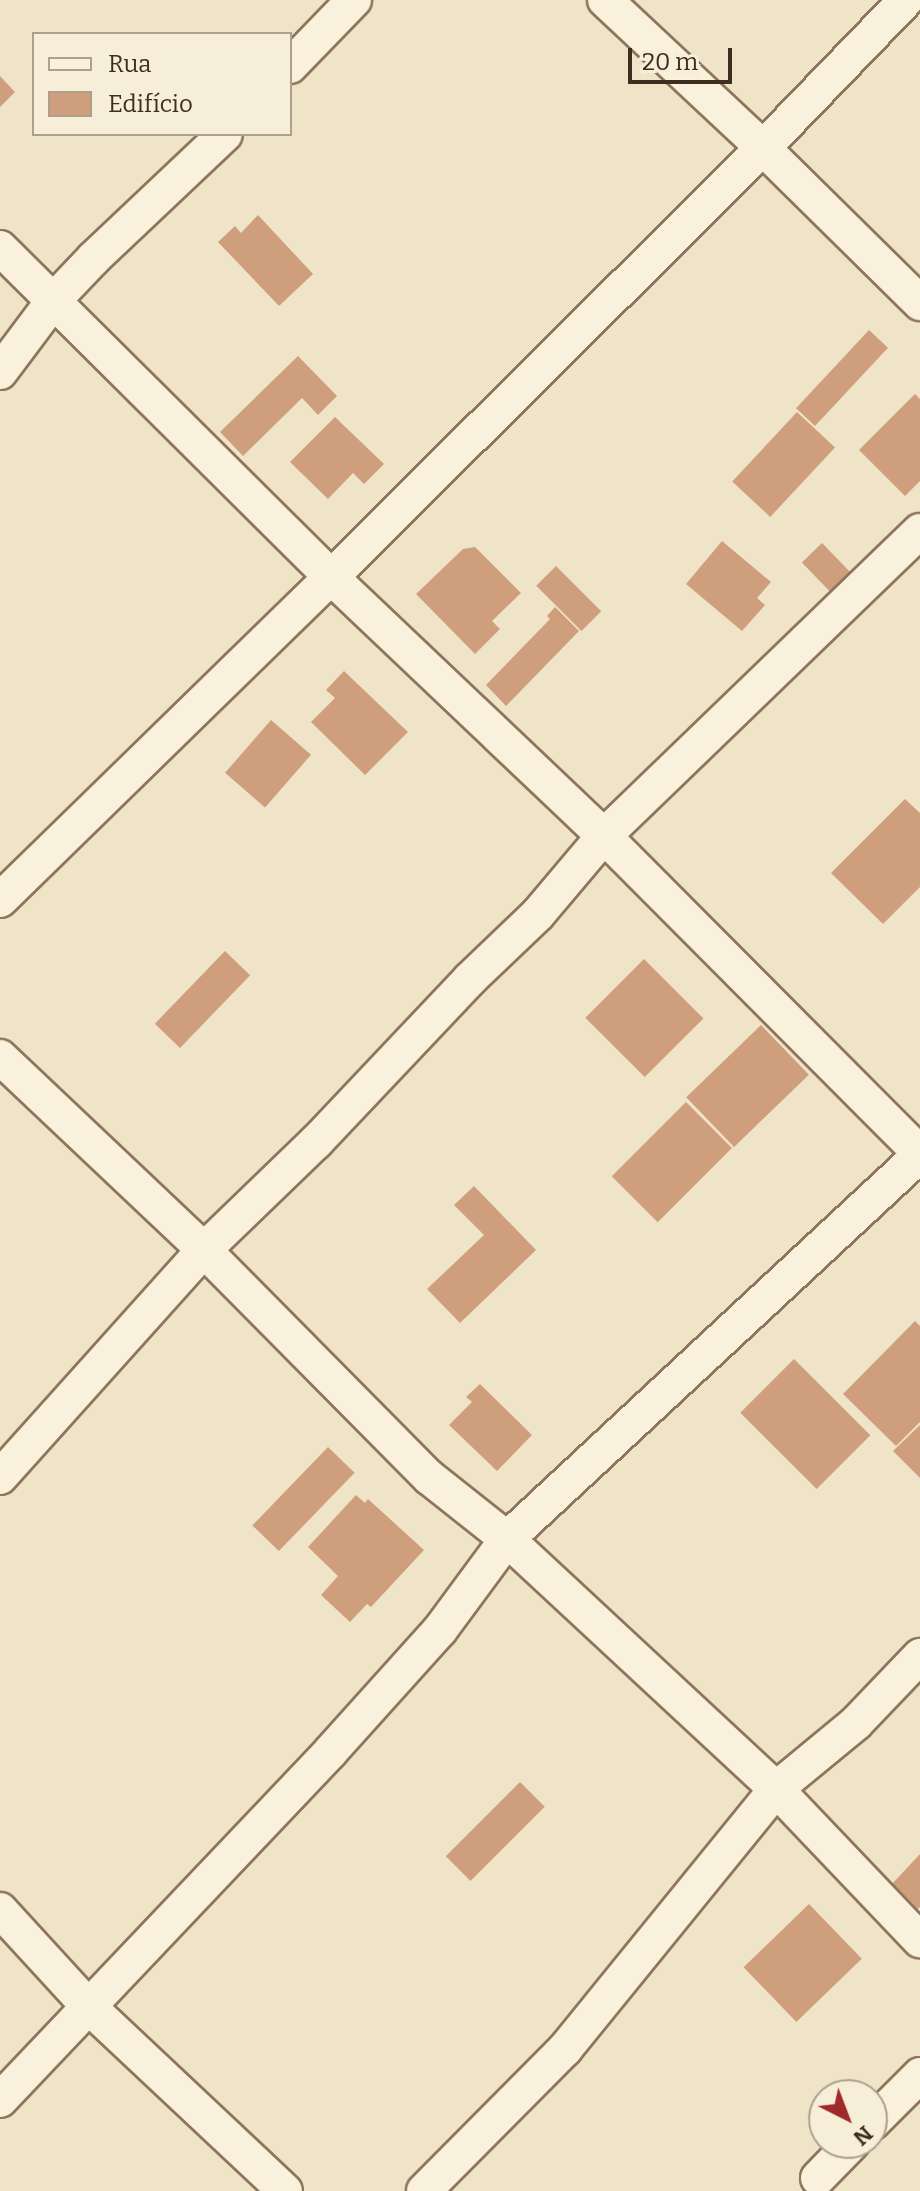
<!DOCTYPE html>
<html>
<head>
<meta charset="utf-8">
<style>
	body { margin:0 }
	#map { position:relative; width:920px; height:2191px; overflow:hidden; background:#f0e4c8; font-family:Bitter,serif }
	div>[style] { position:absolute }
	.building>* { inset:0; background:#cf9f7d; transform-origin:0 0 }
	.roads { filter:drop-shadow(2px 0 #8d765c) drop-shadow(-2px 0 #8d765c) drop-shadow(0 2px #8d765c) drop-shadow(0 -2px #8d765c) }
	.street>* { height:34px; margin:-17px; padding:0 17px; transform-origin:17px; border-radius:17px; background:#faf1dc }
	span { translate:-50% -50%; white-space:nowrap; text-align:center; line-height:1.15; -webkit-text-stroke:8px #f7eed8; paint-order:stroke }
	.legend { position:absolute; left:32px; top:32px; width:260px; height:104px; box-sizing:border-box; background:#f7eed8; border:2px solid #ada18e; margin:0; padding:10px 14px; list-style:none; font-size:24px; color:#3d2e20 }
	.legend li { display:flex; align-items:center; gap:16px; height:40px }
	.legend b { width:40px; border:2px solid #ada18e }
	.north { position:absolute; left:808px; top:2079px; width:80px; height:80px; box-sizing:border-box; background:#f7eed8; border:2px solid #ada18e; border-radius:50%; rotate:138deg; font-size:22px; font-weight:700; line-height:32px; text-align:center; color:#3d2e20 }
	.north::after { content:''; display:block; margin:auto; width:28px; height:36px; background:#9e2a2b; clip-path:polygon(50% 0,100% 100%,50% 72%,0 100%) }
	.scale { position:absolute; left:628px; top:48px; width:104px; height:36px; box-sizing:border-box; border:4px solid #3d2e20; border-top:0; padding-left:10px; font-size:24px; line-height:28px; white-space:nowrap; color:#3d2e20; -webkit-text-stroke:6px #f7eed8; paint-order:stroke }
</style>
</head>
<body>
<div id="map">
	<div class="building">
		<i style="clip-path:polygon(0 76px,15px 92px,0 107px)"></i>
		<i style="clip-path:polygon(258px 215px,313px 274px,279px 306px,218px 242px,235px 226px,241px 233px)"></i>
		<i style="left:869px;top:330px;width:26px;height:107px;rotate:43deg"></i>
		<i style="clip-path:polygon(298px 356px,337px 396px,318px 415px,302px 398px,243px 456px,220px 432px)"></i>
		<i style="clip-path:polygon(915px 394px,920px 399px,920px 481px,905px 496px,859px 450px)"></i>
		<i style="left:797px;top:412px;width:52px;height:95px;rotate:43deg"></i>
		<i style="clip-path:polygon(335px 417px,384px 464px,364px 484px,353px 473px,328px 499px,290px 462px)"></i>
		<i style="clip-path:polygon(722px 541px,771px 582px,757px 598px,765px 605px,742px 631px,686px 584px)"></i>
		<i style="left:822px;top:543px;width:45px;height:28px;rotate:46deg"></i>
		<i style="clip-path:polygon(475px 547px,521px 593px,492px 621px,500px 629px,475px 654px,416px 594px,463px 549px)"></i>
		<i style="left:556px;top:566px;width:64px;height:28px;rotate:45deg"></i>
		<i style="clip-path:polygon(555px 607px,579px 631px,506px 706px,486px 685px,550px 619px,547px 616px)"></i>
		<i style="clip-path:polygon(344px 671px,408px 732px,365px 775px,311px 722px,335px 698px,326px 690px)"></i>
		<i style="left:271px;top:720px;width:53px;height:70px;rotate:41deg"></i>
		<i style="clip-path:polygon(905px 799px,920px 813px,920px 887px,883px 924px,831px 873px)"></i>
		<i style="left:225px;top:951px;width:35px;height:101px;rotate:44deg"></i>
		<i style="left:644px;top:959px;width:84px;height:83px;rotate:45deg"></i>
		<i style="left:761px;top:1025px;width:69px;height:104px;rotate:46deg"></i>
		<i style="left:686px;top:1102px;width:65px;height:105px;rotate:45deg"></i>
		<i style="clip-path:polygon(474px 1186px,536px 1250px,460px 1323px,427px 1289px,484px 1235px,454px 1205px)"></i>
		<i style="clip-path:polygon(915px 1321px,920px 1326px,920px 1422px,896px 1446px,843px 1394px)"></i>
		<i style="left:794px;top:1359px;width:108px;height:76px;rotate:45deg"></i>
		<i style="clip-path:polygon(480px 1384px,532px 1435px,497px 1471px,449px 1425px,472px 1402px,466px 1397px)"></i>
		<i style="clip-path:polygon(920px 1425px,920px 1478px,893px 1451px)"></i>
		<i style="left:328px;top:1447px;width:37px;height:109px;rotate:44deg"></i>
		<i style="clip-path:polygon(356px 1495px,365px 1503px,368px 1499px,424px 1550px,371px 1607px,367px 1604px,350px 1622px,321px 1595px,338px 1576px,308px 1547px)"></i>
		<i style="left:520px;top:1782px;width:35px;height:105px;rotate:45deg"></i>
		<i style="clip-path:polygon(920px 1854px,920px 1907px,917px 1910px,891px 1885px)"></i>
		<i style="left:809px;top:1904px;width:76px;height:91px;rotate:46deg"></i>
	</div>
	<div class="roads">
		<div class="street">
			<i style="left:605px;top:0;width:216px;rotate:43.1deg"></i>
			<i style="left:763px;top:148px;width:221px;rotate:44.6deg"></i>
			<i style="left:290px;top:66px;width:92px;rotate:-45.9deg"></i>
			<i style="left:0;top:248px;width:467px;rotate:44.8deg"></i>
			<i style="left:331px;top:577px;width:376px;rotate:43.5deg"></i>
			<i style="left:604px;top:836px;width:448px;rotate:45.1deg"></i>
			<i style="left:0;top:372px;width:90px;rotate:-53.1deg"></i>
			<i style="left:54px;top:300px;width:58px;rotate:-46.4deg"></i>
			<i style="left:94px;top:258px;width:180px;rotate:-43.4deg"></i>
			<i style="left:0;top:900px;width:462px;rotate:-44.3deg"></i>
			<i style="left:331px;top:577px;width:609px;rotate:-44.8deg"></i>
			<i style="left:763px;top:148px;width:206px;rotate:-46deg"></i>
			<i style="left:0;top:1057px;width:281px;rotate:43.4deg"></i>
			<i style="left:204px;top:1250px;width:321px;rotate:45.3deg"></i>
			<i style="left:430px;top:1478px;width:98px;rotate:38.4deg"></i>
			<i style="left:507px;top:1539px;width:367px;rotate:42.9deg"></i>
			<i style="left:776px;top:1789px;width:209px;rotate:46.4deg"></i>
			<i style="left:0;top:1477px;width:305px;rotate:-48.1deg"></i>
			<i style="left:204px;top:1250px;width:156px;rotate:-44deg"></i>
			<i style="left:316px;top:1142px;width:223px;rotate:-46.6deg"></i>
			<i style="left:469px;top:980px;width:95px;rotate:-43.7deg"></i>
			<i style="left:538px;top:914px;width:102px;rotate:-49.8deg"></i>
			<i style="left:604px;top:836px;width:439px;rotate:-44deg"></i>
			<i style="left:0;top:1910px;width:130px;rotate:47.5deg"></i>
			<i style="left:88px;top:2006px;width:270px;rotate:43.2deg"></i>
			<i style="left:0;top:2100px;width:481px;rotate:-46.5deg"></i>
			<i style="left:331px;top:1751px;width:163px;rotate:-48deg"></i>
			<i style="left:440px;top:1630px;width:113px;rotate:-53.6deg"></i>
			<i style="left:507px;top:1539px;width:564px;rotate:-42.92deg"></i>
			<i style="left:872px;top:2123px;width:68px;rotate:-45deg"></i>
			<i style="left:818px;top:2178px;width:49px;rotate:-45.8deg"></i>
			<i style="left:424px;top:2191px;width:200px;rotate:-45.2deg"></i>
			<i style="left:565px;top:2049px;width:335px;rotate:-50.9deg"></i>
			<i style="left:776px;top:1789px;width:104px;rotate:-39.5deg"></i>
			<i style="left:856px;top:1723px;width:93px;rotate:-46.3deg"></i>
		</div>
	</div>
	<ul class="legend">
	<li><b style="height:10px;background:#faf1dc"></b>Rua</li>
	<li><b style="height:22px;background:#cf9f7d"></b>Edifício</li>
	</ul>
	<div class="north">N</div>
	<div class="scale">20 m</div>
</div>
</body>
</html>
